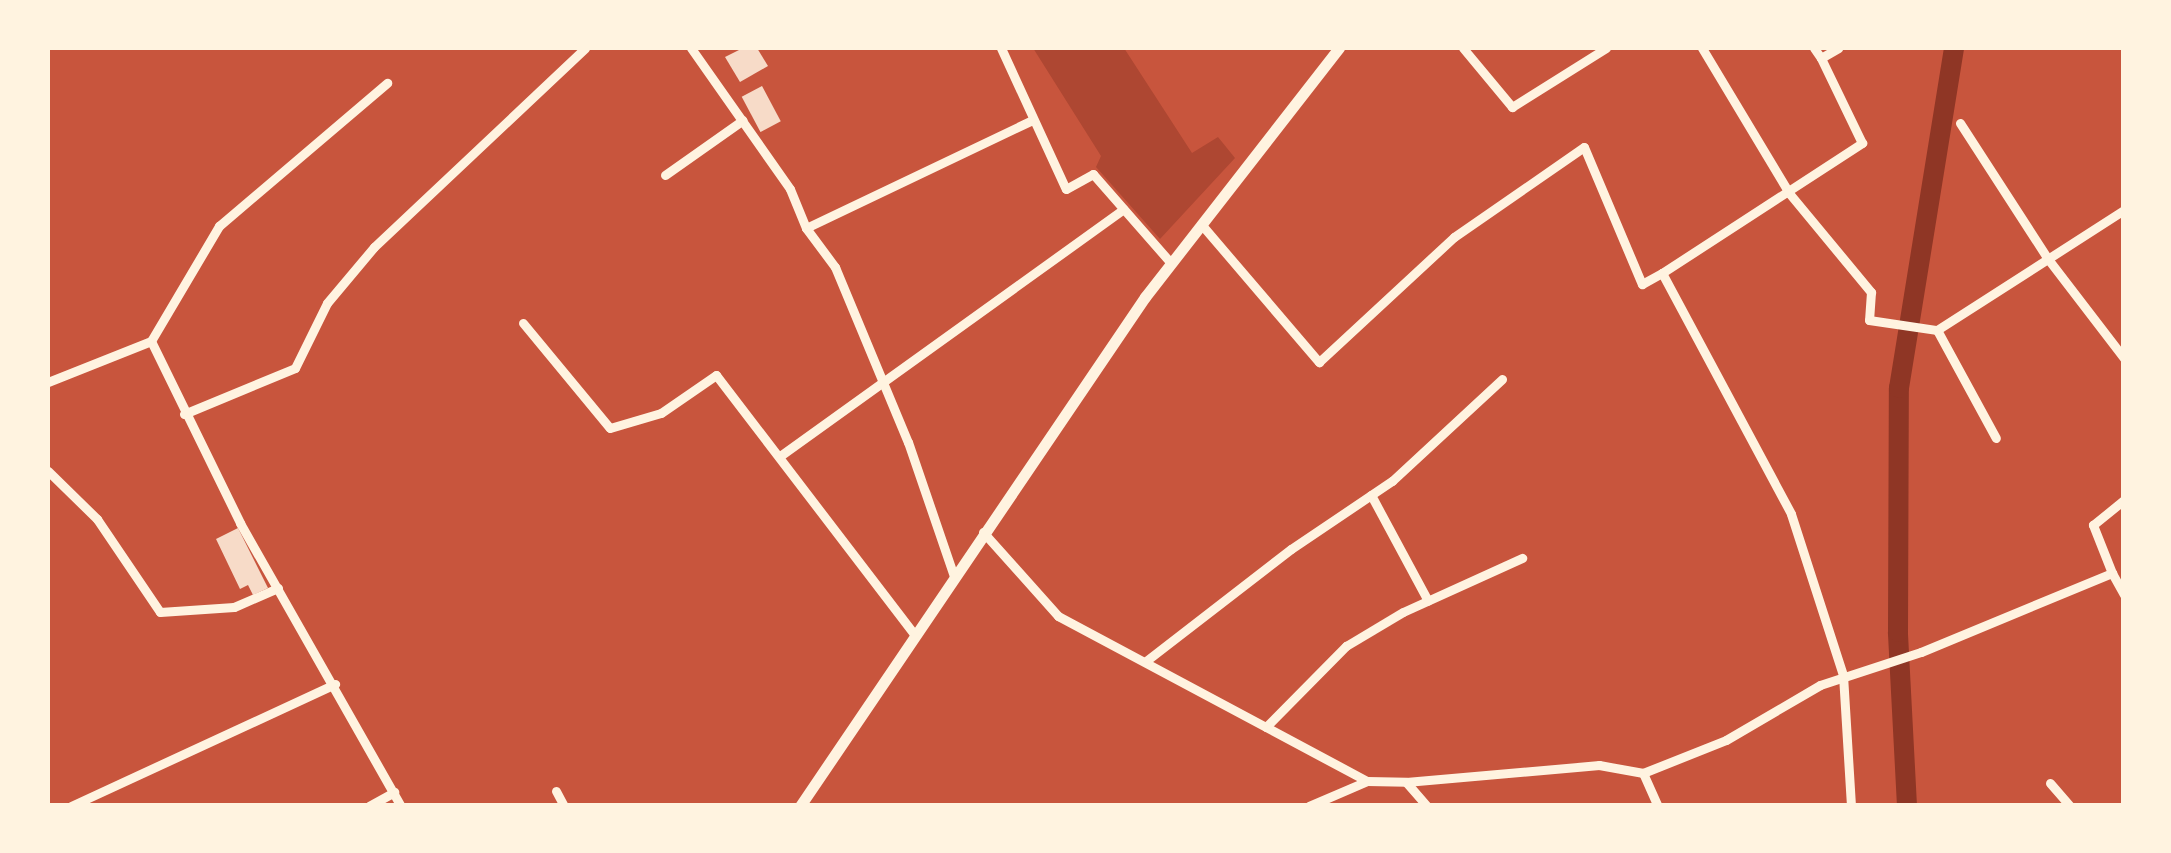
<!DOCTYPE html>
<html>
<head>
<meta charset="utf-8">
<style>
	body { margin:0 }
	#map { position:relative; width:2171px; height:853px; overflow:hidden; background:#c8553d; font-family:Roboto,sans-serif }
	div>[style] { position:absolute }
	.green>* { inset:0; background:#ae4732 }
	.canal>* { height:20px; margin:-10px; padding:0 10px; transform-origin:10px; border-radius:10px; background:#8f3625 }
	.building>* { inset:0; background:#f7dbc8; transform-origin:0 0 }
	.minor>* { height:9px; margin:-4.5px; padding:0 4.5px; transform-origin:4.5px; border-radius:4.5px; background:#fff3e0 }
	.tertiary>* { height:11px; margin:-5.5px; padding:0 5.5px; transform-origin:5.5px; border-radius:5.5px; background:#fff3e0 }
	span { translate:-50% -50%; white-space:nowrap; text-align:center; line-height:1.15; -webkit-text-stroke:8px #fff3e0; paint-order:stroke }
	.frame { position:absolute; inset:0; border:50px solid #fff3e0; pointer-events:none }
</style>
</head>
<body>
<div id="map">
	<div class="green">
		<i style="clip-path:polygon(1033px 48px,1124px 48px,1192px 153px,1218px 137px,1235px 158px,1160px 239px,1096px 167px,1101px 156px)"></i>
	</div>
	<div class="canal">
		<i style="left:1907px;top:806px;width:174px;rotate:-93deg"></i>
		<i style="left:1898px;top:632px;width:244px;rotate:-89.8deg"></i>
		<i style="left:1899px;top:388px;width:344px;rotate:-80.8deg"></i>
	</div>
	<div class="building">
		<i style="clip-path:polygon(743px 48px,757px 48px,768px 66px,740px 82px,725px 57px)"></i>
		<i style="left:762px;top:86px;width:40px;height:23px;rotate:62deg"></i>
		<i style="clip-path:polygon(238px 528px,268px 588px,253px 595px,248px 585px,240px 589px,216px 539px)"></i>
	</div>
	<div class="minor">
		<i style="left:691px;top:48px;width:172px;rotate:54.9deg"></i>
		<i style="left:790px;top:189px;width:42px;rotate:67.7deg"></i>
		<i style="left:806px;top:228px;width:49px;rotate:53.4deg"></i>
		<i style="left:835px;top:267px;width:190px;rotate:67.4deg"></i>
		<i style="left:908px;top:442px;width:142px;rotate:71.1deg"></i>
		<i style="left:1001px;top:48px;width:155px;rotate:65.3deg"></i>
		<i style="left:1066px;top:189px;width:31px;rotate:-29deg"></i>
		<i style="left:1093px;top:174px;width:118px;rotate:48.8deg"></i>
		<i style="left:1463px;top:48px;width:77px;rotate:50.3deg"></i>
		<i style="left:1512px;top:107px;width:111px;rotate:-32.1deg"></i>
		<i style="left:1702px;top:48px;width:169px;rotate:59deg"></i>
		<i style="left:1789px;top:193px;width:129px;rotate:50.4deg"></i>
		<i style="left:1871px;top:292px;width:28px;rotate:94deg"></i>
		<i style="left:1869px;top:320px;width:69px;rotate:8.4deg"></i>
		<i style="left:1937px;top:330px;width:222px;rotate:-32.7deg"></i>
		<i style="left:1814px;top:48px;width:12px;rotate:55deg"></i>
		<i style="left:1821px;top:58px;width:20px;rotate:-30deg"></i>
		<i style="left:1960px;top:123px;width:162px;rotate:57.1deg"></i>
		<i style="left:2048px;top:259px;width:125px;rotate:52.5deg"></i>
		<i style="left:665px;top:175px;width:95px;rotate:-35.2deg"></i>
		<i style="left:1201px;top:224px;width:182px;rotate:49.5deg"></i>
		<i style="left:1319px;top:362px;width:184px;rotate:-42.8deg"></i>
		<i style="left:1454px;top:237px;width:158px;rotate:-34.7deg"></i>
		<i style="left:1584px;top:147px;width:149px;rotate:67.1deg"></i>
		<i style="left:1642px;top:284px;width:23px;rotate:-29deg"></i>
		<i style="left:1662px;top:273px;width:273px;rotate:61.8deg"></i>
		<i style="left:1791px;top:514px;width:169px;rotate:72.1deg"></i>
		<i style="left:1843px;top:675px;width:131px;rotate:86.5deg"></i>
		<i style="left:806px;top:228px;width:250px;rotate:-25.5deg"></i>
		<i style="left:1662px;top:273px;width:239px;rotate:-33deg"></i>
		<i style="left:1862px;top:143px;width:94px;rotate:-115.8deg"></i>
		<i style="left:523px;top:323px;width:136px;rotate:50.4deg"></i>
		<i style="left:610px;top:428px;width:53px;rotate:-16.4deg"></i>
		<i style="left:661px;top:413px;width:67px;rotate:-34.6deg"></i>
		<i style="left:716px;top:375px;width:327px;rotate:52.6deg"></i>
		<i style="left:1937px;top:330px;width:123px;rotate:61.4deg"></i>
		<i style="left:151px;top:341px;width:134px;rotate:-59.4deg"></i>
		<i style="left:219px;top:226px;width:221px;rotate:-40.4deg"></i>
		<i style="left:48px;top:382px;width:111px;rotate:-21.7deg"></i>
		<i style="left:151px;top:341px;width:203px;rotate:63.9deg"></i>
		<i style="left:240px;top:523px;width:326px;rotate:60.4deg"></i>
		<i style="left:184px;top:414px;width:120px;rotate:-22.5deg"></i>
		<i style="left:295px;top:368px;width:72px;rotate:-63.8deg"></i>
		<i style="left:327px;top:303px;width:73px;rotate:-50deg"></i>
		<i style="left:374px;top:247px;width:290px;rotate:-43.3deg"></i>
		<i style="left:780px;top:456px;width:423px;rotate:-35.7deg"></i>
		<i style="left:48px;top:471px;width:69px;rotate:44.4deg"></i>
		<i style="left:97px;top:519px;width:112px;rotate:55.9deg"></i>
		<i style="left:160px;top:612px;width:74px;rotate:-3.9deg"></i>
		<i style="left:234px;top:607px;width:48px;rotate:-23.4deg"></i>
		<i style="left:1371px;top:495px;width:120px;rotate:61.7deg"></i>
		<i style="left:983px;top:532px;width:113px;rotate:48.2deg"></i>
		<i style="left:1058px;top:616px;width:350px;rotate:28.1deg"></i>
		<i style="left:1367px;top:781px;width:39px;rotate:1deg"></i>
		<i style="left:1406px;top:782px;width:194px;rotate:-5deg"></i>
		<i style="left:1599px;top:765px;width:45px;rotate:10.3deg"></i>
		<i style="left:1643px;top:773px;width:89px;rotate:-21.7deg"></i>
		<i style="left:1726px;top:740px;width:109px;rotate:-30.3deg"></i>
		<i style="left:1820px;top:685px;width:106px;rotate:-18.1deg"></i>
		<i style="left:1921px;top:652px;width:207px;rotate:-22.5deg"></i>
		<i style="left:2112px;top:573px;width:52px;rotate:-111.6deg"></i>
		<i style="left:2093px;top:525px;width:40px;rotate:-39deg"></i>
		<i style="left:2112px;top:573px;width:25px;rotate:61deg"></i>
		<i style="left:1146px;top:661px;width:183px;rotate:-37.7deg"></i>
		<i style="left:1291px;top:549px;width:122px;rotate:-34deg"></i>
		<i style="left:1392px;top:481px;width:150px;rotate:-42.8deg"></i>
		<i style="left:1266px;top:727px;width:114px;rotate:-45.4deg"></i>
		<i style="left:1346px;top:646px;width:66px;rotate:-30.8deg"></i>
		<i style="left:1403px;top:612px;width:131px;rotate:-24.4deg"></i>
		<i style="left:1643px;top:773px;width:36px;rotate:66deg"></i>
		<i style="left:1406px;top:782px;width:32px;rotate:49deg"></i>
		<i style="left:2050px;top:783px;width:30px;rotate:49deg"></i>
		<i style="left:556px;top:791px;width:17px;rotate:62deg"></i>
		<i style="left:71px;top:806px;width:291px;rotate:-24.8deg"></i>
		<i style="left:369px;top:806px;width:29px;rotate:-29deg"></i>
		<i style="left:1309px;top:806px;width:63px;rotate:-23.3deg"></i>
	</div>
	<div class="tertiary">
		<i style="left:800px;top:806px;width:615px;rotate:-55.87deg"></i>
		<i style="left:1145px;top:297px;width:316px;rotate:-52.1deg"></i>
	</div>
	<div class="frame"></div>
</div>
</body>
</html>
